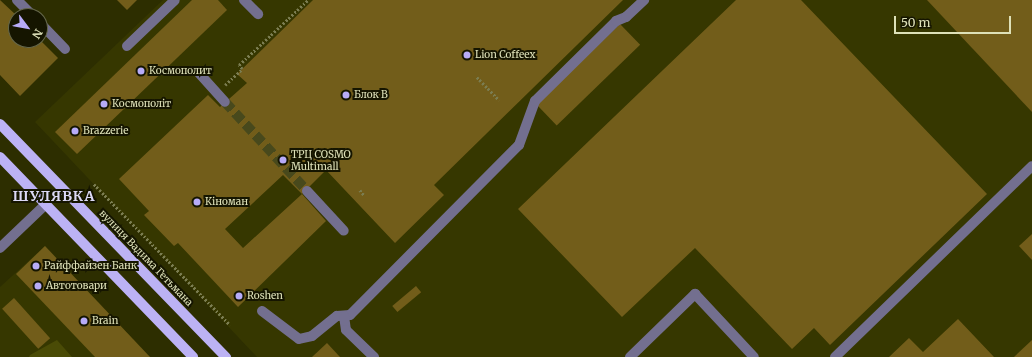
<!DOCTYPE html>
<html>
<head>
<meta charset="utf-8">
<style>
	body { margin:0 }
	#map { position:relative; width:1032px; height:357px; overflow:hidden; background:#2d2e00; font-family:Merriweather,serif }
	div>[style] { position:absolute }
	.built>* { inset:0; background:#363700 }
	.green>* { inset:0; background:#4a4b06 }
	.building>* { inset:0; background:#725d1a; transform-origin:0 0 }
	.minor-tunnel>* { height:10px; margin-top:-5px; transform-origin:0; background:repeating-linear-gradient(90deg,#48491c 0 10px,transparent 0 15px) }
	.path>* { height:2.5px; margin-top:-1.25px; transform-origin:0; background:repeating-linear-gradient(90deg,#7b7d51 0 2px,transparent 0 4px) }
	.minor>* { height:10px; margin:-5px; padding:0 5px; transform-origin:5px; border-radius:5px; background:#736f8f }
	.major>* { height:10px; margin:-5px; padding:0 5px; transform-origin:5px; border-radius:5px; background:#bcb2f4 }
	.dots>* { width:11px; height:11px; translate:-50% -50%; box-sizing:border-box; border:2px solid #151500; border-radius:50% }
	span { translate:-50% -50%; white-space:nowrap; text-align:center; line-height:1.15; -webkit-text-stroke:4px #151500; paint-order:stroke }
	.poi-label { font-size:10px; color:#dee1b8 }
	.left { translate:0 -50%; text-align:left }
	.street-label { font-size:10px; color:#dee1b8 }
	.district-label { font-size:14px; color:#dcd9f6; font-weight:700; letter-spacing:1px }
	.north { position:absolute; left:8px; top:8px; width:40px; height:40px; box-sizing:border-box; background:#151500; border:1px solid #65674a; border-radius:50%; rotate:122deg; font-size:11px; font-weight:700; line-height:16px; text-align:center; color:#dee1b8 }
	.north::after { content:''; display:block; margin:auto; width:14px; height:18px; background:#b7abf8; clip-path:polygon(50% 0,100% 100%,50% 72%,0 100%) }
	.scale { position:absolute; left:894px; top:16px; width:117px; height:18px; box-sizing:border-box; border:2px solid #dee1b8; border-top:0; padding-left:5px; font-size:12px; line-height:14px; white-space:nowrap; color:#dee1b8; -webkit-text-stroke:3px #151500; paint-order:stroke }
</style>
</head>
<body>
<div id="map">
	<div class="built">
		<i style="clip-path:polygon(163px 0,1032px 0,1032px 357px,257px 357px,35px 122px)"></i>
		<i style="clip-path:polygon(45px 246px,150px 357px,0 357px,0 287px)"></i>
	</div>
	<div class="green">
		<i style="clip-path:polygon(57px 340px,72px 357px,29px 357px,30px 355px)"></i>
	</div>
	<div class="building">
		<i style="clip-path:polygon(0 0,17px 16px,16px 40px,40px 40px,58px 58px,20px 96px,0 75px)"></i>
		<i style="clip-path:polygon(117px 0,137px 0,127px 10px)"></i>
		<i style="clip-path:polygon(192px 0,218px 0,227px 10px,77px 154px,55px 132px)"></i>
		<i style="clip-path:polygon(313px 0,623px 0,434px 185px,444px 195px,395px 243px,326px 170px,302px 194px,283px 175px,225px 229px,243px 248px,302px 194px,326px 221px,238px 307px,178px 243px,174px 246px,144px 215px,149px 211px,119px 179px,208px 95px,220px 107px,247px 83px,237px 74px)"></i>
		<i style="clip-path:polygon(736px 0,801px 0,987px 194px,830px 345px,814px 328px,792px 349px,695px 248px,622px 317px,518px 209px)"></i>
		<i style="clip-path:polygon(927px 0,1032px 0,1032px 112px)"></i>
		<i style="left:620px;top:24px;width:29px;height:116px;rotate:46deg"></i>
		<i style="clip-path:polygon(1032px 234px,1032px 260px,1019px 246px)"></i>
		<i style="clip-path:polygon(45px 246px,150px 357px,95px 357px,16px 274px)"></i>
		<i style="left:416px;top:286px;width:8px;height:31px;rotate:50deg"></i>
		<i style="left:14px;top:298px;width:54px;height:16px;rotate:48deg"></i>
		<i style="clip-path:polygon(958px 319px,994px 357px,889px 357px,909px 338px,923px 352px)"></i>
		<i style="clip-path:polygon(1032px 340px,1032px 357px,1014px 357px)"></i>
		<i style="clip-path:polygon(327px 343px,340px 357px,312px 357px)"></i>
	</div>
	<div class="minor-tunnel">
		<i style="left:225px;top:102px;width:121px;rotate:47.3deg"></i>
	</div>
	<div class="path">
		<i style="left:477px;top:77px;width:32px;rotate:46deg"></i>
		<i style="left:225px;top:85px;width:23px;rotate:-43deg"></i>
		<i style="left:242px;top:69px;width:5px;rotate:-127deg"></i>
		<i style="left:239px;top:65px;width:95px;rotate:-43.3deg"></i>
		<i style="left:94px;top:184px;width:196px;rotate:46deg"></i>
		<i style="left:360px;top:190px;width:6px;rotate:51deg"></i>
	</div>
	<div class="minor">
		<i style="left:17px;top:0;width:23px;rotate:45deg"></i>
		<i style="left:244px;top:0;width:20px;rotate:45deg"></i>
		<i style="left:40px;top:23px;width:36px;rotate:46deg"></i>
		<i style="left:127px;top:46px;width:66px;rotate:-43.8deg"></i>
		<i style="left:198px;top:72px;width:40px;rotate:48deg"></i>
		<i style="left:307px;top:191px;width:54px;rotate:47.2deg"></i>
		<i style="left:0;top:248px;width:62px;rotate:-43.7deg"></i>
		<i style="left:262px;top:311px;width:46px;rotate:37.1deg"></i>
		<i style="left:299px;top:339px;width:13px;rotate:-13deg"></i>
		<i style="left:312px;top:336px;width:32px;rotate:-39deg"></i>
		<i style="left:337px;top:316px;width:13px;rotate:-4deg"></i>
		<i style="left:350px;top:315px;width:240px;rotate:-45.2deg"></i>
		<i style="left:519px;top:145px;width:47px;rotate:-70deg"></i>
		<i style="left:535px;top:101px;width:114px;rotate:-44.6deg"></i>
		<i style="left:616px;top:21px;width:11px;rotate:-22deg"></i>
		<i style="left:626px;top:17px;width:25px;rotate:-43deg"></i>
		<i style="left:344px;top:316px;width:14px;rotate:82deg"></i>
		<i style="left:346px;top:330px;width:39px;rotate:44deg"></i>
		<i style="left:630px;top:357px;width:91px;rotate:-44.1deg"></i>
		<i style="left:695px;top:294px;width:86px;rotate:46.9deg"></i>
		<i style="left:835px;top:357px;width:274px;rotate:-44.1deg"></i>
	</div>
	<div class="major">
		<i style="left:0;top:124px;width:325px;rotate:45.9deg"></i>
		<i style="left:0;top:157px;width:278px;rotate:46deg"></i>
	</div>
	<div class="dots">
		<i style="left:467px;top:55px;background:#b7abf8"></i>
		<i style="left:141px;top:71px;background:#b7abf8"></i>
		<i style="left:346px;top:95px;background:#b7abf8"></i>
		<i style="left:104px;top:104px;background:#b7abf8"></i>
		<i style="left:75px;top:131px;background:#b7abf8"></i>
		<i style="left:283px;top:160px;background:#b7abf8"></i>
		<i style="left:197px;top:202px;background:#b7abf8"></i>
		<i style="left:36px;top:266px;background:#b7abf8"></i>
		<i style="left:38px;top:286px;background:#b7abf8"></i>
		<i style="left:239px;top:296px;background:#b7abf8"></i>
		<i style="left:84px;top:321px;background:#b7abf8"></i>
	</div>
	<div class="poi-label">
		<span class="left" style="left:475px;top:55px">Lion Coffeex</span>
		<span class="left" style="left:149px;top:71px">Космополит</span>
		<span class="left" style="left:354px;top:95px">Блок B</span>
		<span class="left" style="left:112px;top:104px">Космополіт</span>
		<span class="left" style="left:83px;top:131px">Brazzerie</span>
		<span class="left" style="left:291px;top:160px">ТРЦ COSMO<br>Multimall</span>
		<span class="left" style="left:205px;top:202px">Кіноман</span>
		<span class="left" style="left:44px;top:266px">Райффайзен Банк</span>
		<span class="left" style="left:46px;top:286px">Автотовари</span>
		<span class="left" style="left:247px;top:296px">Roshen</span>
		<span class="left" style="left:92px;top:321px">Brain</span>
	</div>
	<div class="street-label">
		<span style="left:146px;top:258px;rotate:46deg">вулиця Вадима Гетьмана</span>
	</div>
	<div class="district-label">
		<span style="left:54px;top:196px">ШУЛЯВКА</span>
	</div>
	<div class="north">N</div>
	<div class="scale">50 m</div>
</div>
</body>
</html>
